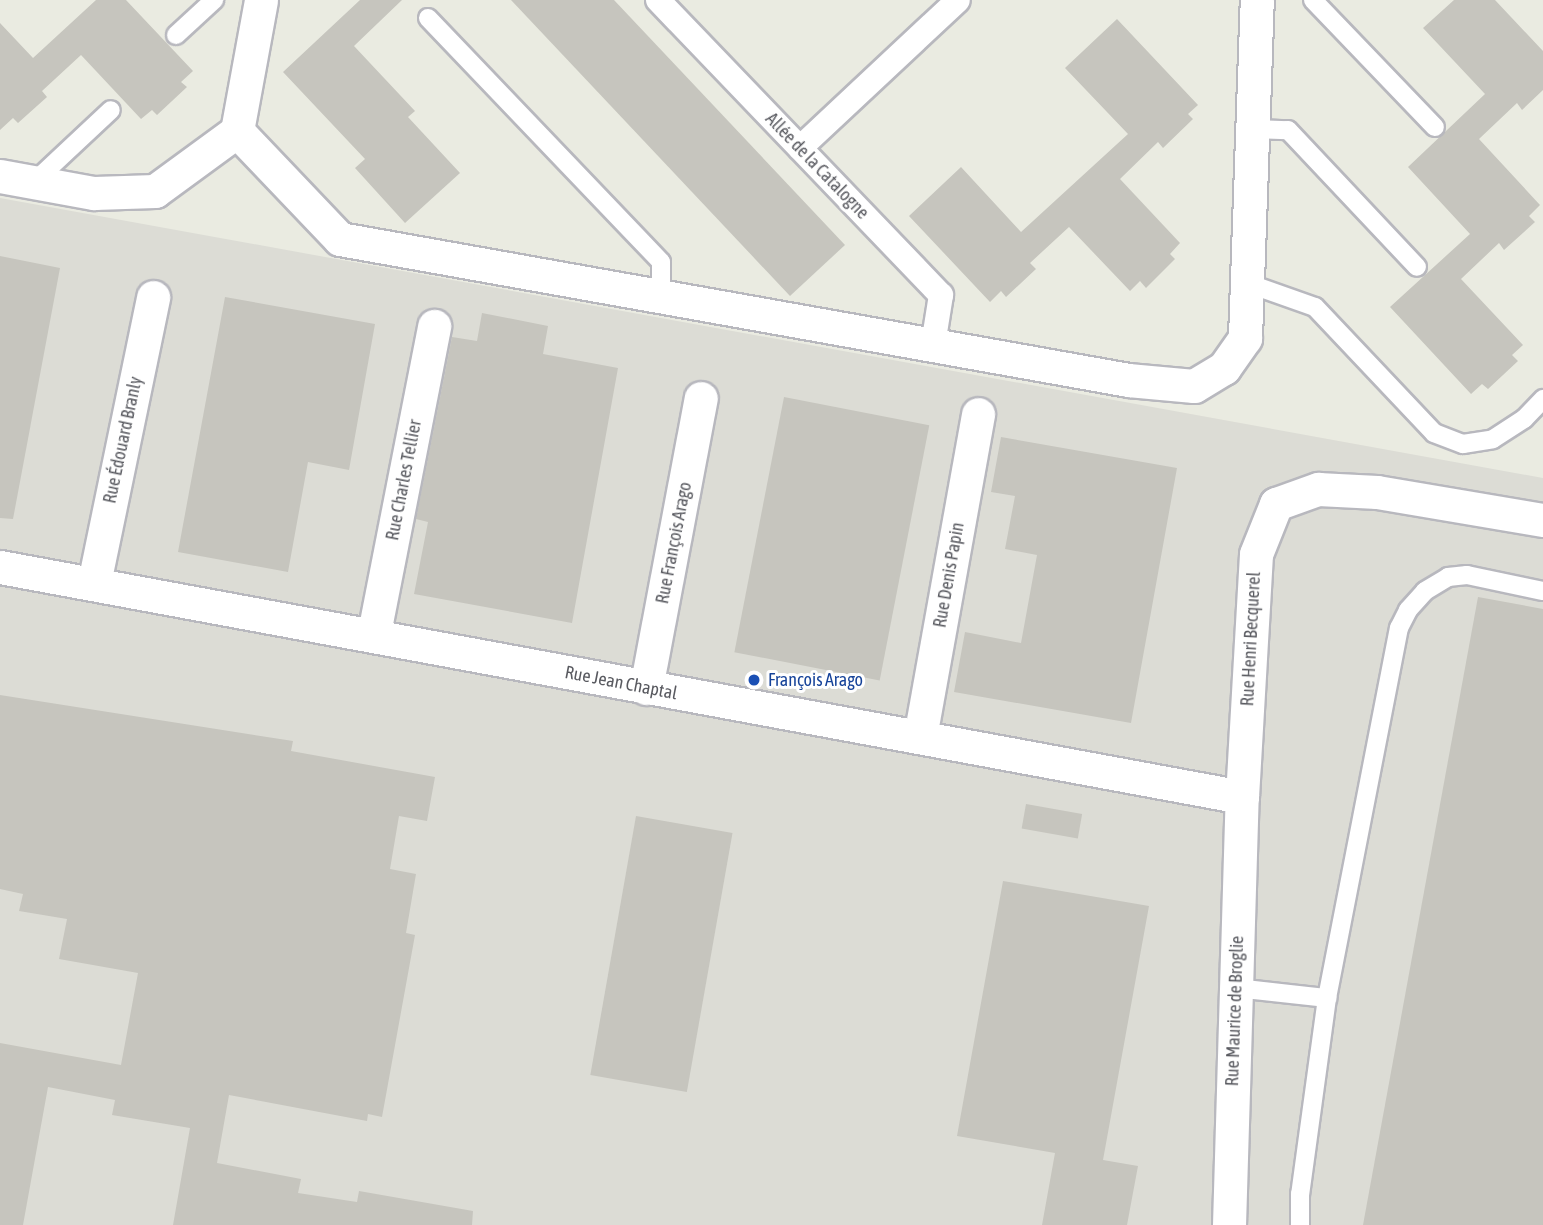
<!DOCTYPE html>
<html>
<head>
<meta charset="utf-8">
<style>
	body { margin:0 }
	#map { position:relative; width:1543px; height:1225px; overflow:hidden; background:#eaebe1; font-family:"Asap Condensed",sans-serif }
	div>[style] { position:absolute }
	.industrial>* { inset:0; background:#dcdcd5 }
	.building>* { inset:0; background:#c6c5be; transform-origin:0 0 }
	.roads { filter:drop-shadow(2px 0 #b8b8be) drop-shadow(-2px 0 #b8b8be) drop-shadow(0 2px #b8b8be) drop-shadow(0 -2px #b8b8be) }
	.service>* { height:18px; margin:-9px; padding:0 9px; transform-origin:9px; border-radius:9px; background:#fff }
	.pedestrian>* { height:24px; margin:-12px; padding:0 12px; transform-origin:12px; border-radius:12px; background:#fff }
	.minor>* { height:33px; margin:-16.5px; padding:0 16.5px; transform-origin:16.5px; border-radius:16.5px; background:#fff }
	.dots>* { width:19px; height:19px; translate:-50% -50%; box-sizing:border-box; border:4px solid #fff; border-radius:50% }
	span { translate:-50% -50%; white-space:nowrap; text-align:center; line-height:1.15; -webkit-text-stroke:6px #fff; paint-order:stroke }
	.street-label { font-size:18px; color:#595a60 }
	.transit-label { font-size:18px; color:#164399 }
	.left { translate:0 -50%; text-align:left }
</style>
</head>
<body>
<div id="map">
	<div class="industrial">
		<i style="clip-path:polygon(0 198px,1543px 478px,1543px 1225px,0 1225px)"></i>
	</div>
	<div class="building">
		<i style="clip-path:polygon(96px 0,126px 0,193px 71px,181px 82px,187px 87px,157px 115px,152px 110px,141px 119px,81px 55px,42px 91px,47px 97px,18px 123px,13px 118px,0 130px,0 23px,33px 58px)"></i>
		<i style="clip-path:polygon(360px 0,402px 0,354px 46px,415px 111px,408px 117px,460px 173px,405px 223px,355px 168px,365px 159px,283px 72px)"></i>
		<i style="clip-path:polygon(511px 0,614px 0,845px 245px,790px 296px)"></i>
		<i style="clip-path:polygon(1454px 0,1495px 0,1543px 51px,1543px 90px,1522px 110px,1517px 103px,1479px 139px,1540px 205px,1529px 216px,1535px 222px,1504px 250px,1499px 243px,1461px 279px,1523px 345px,1512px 355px,1518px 361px,1488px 389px,1482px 384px,1471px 394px,1390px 307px,1470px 234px,1408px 167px,1485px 94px,1423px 28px)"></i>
		<i style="clip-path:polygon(1117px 19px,1198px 105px,1188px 114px,1193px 119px,1163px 148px,1158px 142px,1120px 179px,1180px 243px,1170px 254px,1175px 259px,1146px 288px,1140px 281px,1130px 291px,1069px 227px,1030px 263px,1036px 269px,1006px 297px,1001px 291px,990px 302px,909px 216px,961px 167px,1021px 232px,1128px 134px,1065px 68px)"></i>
		<i style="clip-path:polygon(0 256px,60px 268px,13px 519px,0 518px)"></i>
		<i style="clip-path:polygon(225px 297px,375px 324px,349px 470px,308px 462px,288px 572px,178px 552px)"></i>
		<i style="clip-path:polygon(482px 313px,548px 326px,543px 354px,618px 368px,572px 623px,414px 594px,428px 522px,416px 519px,452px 337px,477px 341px)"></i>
		<i style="left:784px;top:397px;width:148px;height:260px;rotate:11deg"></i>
		<i style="clip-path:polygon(1001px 437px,1177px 468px,1131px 723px,954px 692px,965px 632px,1021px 643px,1037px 555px,1005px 549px,1015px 496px,991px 492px)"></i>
		<i style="clip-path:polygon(1478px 597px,1543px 609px,1543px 1225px,1363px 1225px)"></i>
		<i style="clip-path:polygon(0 695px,293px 741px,291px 751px,435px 777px,427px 821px,399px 816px,390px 869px,416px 874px,406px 933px,415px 935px,382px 1117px,368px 1114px,367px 1121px,229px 1095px,217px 1163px,301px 1179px,298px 1193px,357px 1202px,359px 1191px,473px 1211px,472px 1225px,173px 1225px,190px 1128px,112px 1115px,115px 1100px,48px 1087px,23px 1225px,0 1225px,0 1043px,121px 1065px,138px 973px,59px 959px,67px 919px,19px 911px,23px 894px,0 889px)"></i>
		<i style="left:1026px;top:804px;width:57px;height:25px;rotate:10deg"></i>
		<i style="left:636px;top:816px;width:98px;height:263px;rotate:10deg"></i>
		<i style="clip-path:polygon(1003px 881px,1149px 906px,1103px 1160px,1138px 1166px,1127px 1225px,1042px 1225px,1055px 1153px,957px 1136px)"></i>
	</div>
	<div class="roads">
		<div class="service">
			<i style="left:1313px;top:0;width:176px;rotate:46.2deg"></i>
			<i style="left:428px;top:18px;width:337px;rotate:46.3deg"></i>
			<i style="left:661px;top:262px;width:34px;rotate:90deg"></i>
			<i style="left:176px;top:35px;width:52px;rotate:-42.6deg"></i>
			<i style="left:1253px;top:129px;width:35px;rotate:2deg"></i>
			<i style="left:1288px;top:130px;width:188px;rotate:46.7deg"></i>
			<i style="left:34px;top:182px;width:105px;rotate:-43.1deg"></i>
			<i style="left:1247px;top:283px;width:72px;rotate:19.4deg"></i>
			<i style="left:1315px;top:307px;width:173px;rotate:46.6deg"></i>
			<i style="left:1434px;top:433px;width:31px;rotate:21deg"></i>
			<i style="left:1463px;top:444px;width:30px;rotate:-9deg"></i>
			<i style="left:1493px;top:439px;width:37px;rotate:-33deg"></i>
			<i style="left:1524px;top:419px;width:28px;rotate:-46deg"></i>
			<i style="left:1236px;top:988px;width:92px;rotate:6.3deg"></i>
			<i style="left:1327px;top:998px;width:198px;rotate:97.8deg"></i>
			<i style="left:1300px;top:1194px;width:31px;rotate:90deg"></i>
			<i style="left:1327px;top:998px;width:377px;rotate:-79deg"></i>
			<i style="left:1399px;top:628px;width:20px;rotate:-63deg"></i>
			<i style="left:1408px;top:610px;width:25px;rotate:-48deg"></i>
			<i style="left:1425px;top:591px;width:27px;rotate:-31deg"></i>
			<i style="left:1448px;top:577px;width:19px;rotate:-6deg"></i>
			<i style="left:1467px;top:575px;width:78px;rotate:11.9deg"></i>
		</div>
		<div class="pedestrian">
			<i style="left:658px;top:0;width:409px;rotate:46.2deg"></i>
			<i style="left:941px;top:295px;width:51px;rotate:99.1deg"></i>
			<i style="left:800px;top:148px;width:216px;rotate:-43.1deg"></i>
		</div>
		<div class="minor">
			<i style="left:237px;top:131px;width:149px;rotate:46.4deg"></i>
			<i style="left:340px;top:239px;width:801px;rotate:10.14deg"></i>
			<i style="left:1128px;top:380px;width:66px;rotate:5.2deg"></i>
			<i style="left:1194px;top:386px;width:35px;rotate:-31deg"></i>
			<i style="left:1224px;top:368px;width:37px;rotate:-55deg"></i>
			<i style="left:1245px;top:338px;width:338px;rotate:-88deg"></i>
			<i style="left:237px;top:131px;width:133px;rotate:-79.6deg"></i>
			<i style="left:0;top:176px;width:96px;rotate:10.3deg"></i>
			<i style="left:94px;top:193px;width:61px;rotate:-1.9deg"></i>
			<i style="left:155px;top:191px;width:102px;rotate:-36.2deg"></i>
			<i style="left:0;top:567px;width:1263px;rotate:10.49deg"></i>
			<i style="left:94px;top:583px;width:292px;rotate:-78.3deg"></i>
			<i style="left:374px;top:633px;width:313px;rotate:-78.9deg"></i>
			<i style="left:646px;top:688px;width:295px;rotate:-79.3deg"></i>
			<i style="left:920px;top:737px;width:328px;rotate:-79.8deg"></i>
			<i style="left:1229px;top:1225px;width:428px;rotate:-88.3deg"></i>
			<i style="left:1242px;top:797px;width:243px;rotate:-86.7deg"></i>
			<i style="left:1256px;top:554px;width:54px;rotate:-68.2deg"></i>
			<i style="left:1276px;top:504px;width:45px;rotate:-19.7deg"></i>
			<i style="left:1318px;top:489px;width:59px;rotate:2.9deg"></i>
			<i style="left:1377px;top:492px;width:168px;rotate:9.6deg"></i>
		</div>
	</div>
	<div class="dots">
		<i style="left:754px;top:680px;background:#1a4fb4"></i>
	</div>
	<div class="street-label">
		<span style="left:817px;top:166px;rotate:46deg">Allée de la Catalogne</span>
		<span style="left:123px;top:440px;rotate:-78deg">Rue Édouard Branly</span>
		<span style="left:404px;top:480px;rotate:-79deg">Rue Charles Tellier</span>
		<span style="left:674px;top:543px;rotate:-79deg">Rue François Arago</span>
		<span style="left:949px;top:575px;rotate:-80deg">Rue Denis Papin</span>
		<span style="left:1251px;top:639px;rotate:-87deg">Rue Henri Becquerel</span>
		<span style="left:621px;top:683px;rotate:11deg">Rue Jean Chaptal</span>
		<span style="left:1235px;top:1011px;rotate:-88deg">Rue Maurice de Broglie</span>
	</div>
	<div class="transit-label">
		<span class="left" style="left:768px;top:680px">François Arago</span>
	</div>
</div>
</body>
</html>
